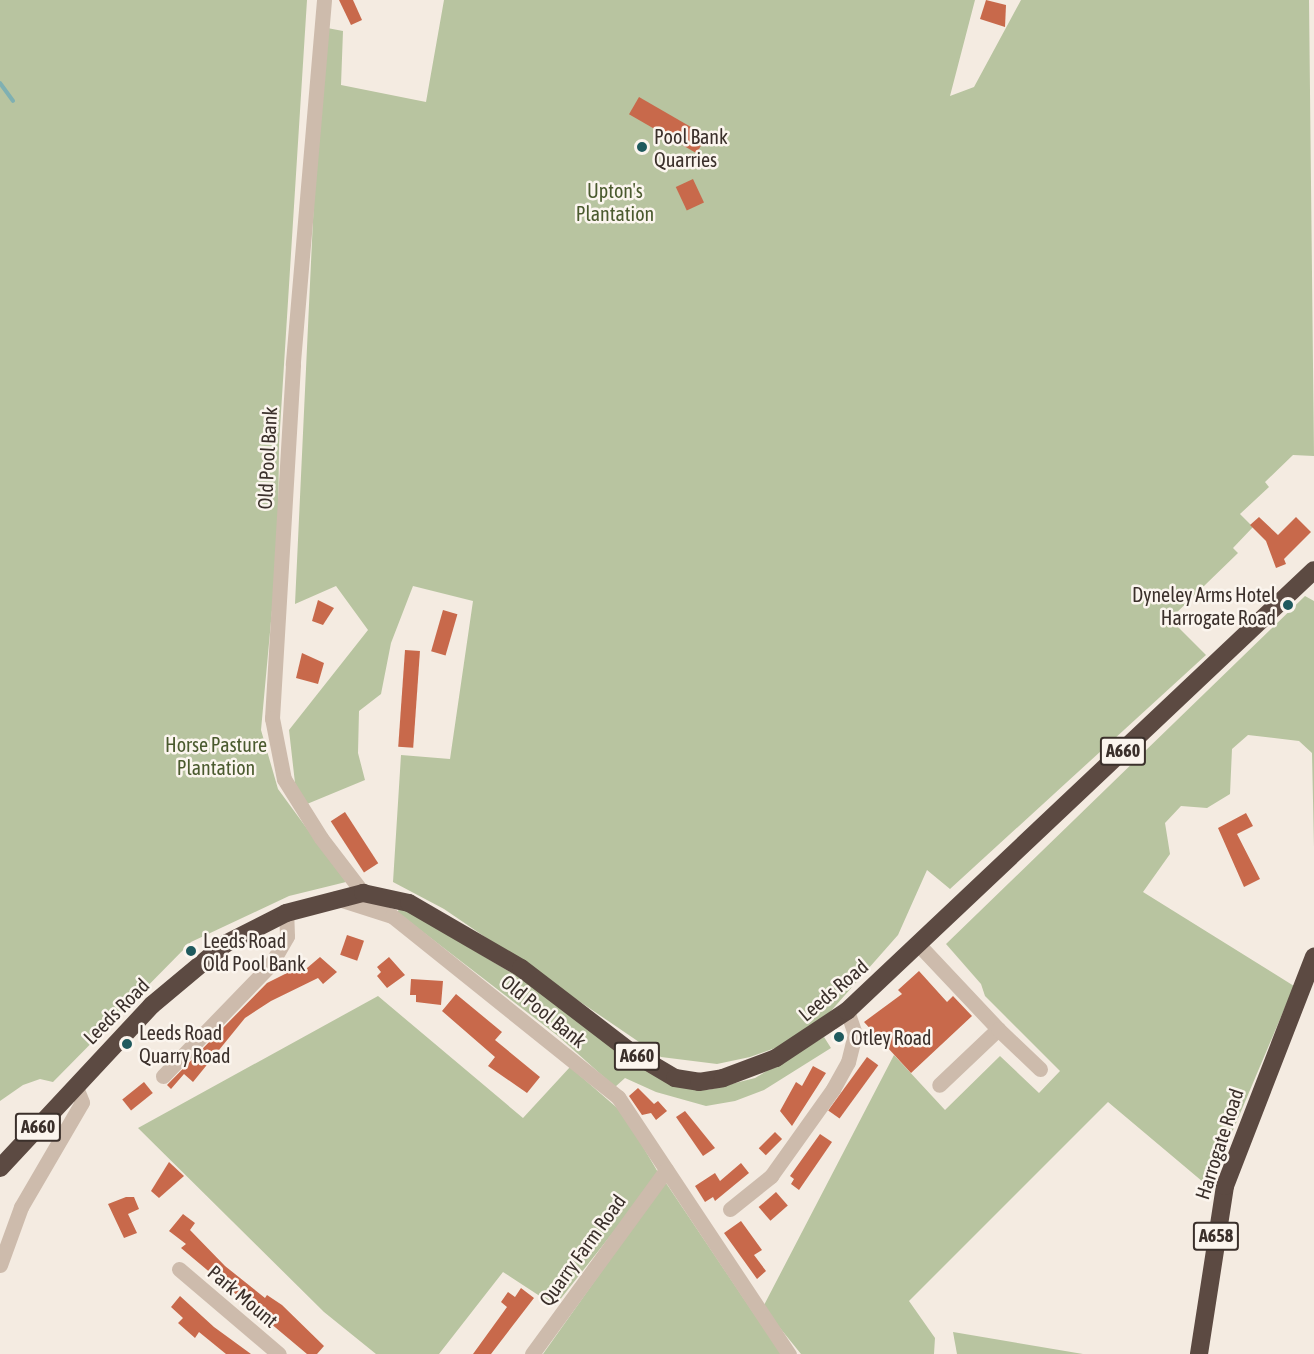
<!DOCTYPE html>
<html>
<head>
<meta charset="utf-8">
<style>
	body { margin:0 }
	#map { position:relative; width:1314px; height:1354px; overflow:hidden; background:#f4ebe1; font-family:"Asap Condensed",sans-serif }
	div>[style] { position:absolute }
	.green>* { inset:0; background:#b8c4a0 }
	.stream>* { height:4px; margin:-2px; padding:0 2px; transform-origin:2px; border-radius:2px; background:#7fb0b2 }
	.building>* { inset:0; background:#c8694b; transform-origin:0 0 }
	.minor>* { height:15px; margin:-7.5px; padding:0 7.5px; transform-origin:7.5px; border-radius:7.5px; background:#cdbbac }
	.highway>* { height:18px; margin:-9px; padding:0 9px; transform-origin:9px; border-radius:9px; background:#5c4a42 }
	.dots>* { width:16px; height:16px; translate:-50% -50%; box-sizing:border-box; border:3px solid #fbf5ee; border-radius:50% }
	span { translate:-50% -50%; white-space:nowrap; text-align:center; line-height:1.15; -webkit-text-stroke:5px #fbf5ee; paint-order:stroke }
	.shield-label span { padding:2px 4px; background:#fbf5ee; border:2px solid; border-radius:4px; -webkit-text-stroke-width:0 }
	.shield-label { font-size:18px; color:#3b302b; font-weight:700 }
	.poi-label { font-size:20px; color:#3b302b }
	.left { translate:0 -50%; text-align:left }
	.right { translate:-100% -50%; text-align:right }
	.park-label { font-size:20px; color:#4a5a2e }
	.street-label { font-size:20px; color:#3b302b }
</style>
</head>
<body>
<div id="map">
	<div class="green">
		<i style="clip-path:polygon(0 0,307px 0,279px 444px,278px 545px,261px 730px,278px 789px,346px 882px,289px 896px,191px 942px,53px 1082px,40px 1079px,23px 1085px,0 1101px)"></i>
		<i style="clip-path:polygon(444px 0,975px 0,950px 96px,974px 87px,1021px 0,1309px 0,1314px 456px,1293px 455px,1265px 482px,1269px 487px,1240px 514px,1253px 527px,1233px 548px,1238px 553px,1170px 619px,1206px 655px,950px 889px,927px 870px,898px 935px,830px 1012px,781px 1046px,750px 1057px,717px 1064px,661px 1057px,444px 909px,393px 882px,401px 755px,450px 759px,473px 601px,413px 586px,391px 643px,381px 694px,359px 711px,358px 753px,365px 780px,307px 804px,295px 783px,289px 730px,368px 630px,336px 586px,295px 604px,322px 27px,343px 31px,341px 85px,426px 102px)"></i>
		<i style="clip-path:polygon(1305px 596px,1314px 601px,1314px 848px,1312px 753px,1299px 741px,1248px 735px,1232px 749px,1230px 794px,1207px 808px,1181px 806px,1165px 823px,1170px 854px,1143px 892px,1294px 986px,1209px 1187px,1108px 1102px,909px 1301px,935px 1338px,934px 1354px,801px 1354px,763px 1307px,894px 1055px,945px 1110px,1000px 1056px,1039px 1093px,1060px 1071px,985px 996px,981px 984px,946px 944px)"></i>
		<i style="clip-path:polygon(401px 907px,708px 1090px,755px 1078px,824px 1037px,831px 1048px,764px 1090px,735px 1101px,706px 1106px,656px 1092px,625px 1078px,615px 1087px,558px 1036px,397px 912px)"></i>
		<i style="clip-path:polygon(378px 996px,523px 1118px,570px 1067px,623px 1113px,659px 1174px,555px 1306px,503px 1272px,439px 1354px,376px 1354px,324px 1312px,138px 1128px)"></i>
		<i style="clip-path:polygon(666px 1183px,781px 1354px,543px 1354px,662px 1186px)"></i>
		<i style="clip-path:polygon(953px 1332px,1083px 1354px,957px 1354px)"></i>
	</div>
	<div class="stream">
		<i style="left:0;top:83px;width:22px;rotate:54deg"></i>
	</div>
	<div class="building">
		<i style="clip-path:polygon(339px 0,353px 0,362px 20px,351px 25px)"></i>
		<i style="clip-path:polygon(986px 0,1006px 5px,1005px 27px,980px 19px)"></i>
		<i style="left:639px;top:97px;width:78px;height:20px;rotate:30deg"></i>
		<i style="left:693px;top:179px;width:26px;height:19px;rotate:65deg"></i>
		<i style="clip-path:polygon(1259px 517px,1278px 535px,1296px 517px,1311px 532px,1284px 559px,1286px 564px,1276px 568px,1266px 541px,1250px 525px)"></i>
		<i style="clip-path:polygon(318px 600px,334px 608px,323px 625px,312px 621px)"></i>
		<i style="left:443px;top:610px;width:15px;height:43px;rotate:16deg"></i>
		<i style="left:405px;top:650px;width:15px;height:97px;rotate:4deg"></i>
		<i style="clip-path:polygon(302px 653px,324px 663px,318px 684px,296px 678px)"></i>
		<i style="left:345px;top:812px;width:61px;height:17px;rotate:57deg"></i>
		<i style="clip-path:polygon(1246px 813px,1253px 826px,1237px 834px,1260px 879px,1244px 887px,1218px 828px)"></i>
		<i style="left:347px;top:935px;width:18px;height:21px;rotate:19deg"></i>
		<i style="clip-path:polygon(320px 957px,337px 972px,323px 984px,318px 978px,271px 1001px,245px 1018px,193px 1082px,184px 1074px,171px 1089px,167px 1085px,267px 983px,297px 968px,300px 974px)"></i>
		<i style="clip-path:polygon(389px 957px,405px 975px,387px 988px,377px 976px,381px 972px,377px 967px)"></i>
		<i style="clip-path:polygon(919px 971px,947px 1002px,953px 996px,972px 1016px,911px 1073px,864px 1022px,902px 994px,898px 990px)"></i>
		<i style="clip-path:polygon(411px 979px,443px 981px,441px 1005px,416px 1002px,416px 995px,410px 995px)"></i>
		<i style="clip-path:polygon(456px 994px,502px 1032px,495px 1040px,540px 1077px,527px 1093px,488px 1066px,495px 1057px,442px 1011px)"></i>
		<i style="left:867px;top:1057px;width:14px;height:66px;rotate:36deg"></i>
		<i style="clip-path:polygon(813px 1066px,826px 1073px,792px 1126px,780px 1111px,796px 1082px,802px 1086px)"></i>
		<i style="left:144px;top:1082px;width:14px;height:28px;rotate:51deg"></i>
		<i style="clip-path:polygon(638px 1088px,654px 1104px,658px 1101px,667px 1111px,656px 1120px,651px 1113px,642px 1115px,629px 1096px)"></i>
		<i style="clip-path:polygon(685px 1111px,715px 1148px,703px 1156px,676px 1117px)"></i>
		<i style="left:775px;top:1132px;width:10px;height:23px;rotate:45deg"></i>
		<i style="clip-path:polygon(820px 1134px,832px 1142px,799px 1190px,791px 1184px,794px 1179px,790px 1176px)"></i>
		<i style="clip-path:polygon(169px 1162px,184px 1176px,159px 1198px,151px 1191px)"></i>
		<i style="clip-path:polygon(741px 1163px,749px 1173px,715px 1201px,713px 1197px,705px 1202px,695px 1186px,715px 1173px,720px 1181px)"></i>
		<i style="left:776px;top:1192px;width:18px;height:23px;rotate:49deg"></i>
		<i style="clip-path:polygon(126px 1197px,134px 1197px,139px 1209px,128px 1214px,137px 1233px,124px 1238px,108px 1204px)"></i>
		<i style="clip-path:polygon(183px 1214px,195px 1223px,190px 1230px,225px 1266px,265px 1298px,267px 1295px,282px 1305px,324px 1346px,317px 1354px,307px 1354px,181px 1248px,186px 1244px,169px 1231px)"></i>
		<i style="clip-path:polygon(741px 1221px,762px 1250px,754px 1255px,766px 1271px,757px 1279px,724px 1233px)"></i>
		<i style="clip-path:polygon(521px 1288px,534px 1298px,491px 1354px,473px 1354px,507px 1307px,501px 1302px,508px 1292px,515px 1297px)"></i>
		<i style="clip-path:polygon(180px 1296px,214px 1327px,251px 1354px,226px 1354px,199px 1332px,195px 1338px,178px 1323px,183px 1318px,171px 1307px)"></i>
	</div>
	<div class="minor">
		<i style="left:324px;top:0;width:366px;rotate:94.9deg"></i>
		<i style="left:293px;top:365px;width:354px;rotate:93.4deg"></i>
		<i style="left:272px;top:718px;width:62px;rotate:78.9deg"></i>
		<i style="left:284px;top:779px;width:70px;rotate:57.9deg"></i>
		<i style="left:321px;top:838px;width:69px;rotate:52.6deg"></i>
		<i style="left:336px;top:898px;width:59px;rotate:17.8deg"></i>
		<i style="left:392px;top:916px;width:290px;rotate:38.7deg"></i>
		<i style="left:618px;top:1097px;width:309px;rotate:56.4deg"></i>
		<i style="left:918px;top:944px;width:117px;rotate:46.7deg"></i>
		<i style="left:998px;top:1029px;width:81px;rotate:136.5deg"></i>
		<i style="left:998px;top:1029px;width:58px;rotate:43.6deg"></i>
		<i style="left:163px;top:1076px;width:156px;rotate:-46deg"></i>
		<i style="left:271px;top:964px;width:32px;rotate:-60deg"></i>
		<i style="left:287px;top:936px;width:23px;rotate:-92deg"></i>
		<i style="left:730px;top:1209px;width:53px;rotate:-38.8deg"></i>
		<i style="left:771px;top:1176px;width:107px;rotate:-54.5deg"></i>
		<i style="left:833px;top:1089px;width:31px;rotate:-61deg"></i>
		<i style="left:848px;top:1062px;width:29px;rotate:-76deg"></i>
		<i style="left:855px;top:1034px;width:24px;rotate:-109deg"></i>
		<i style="left:0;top:1265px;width:62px;rotate:-70.1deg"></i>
		<i style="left:21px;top:1207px;width:121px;rotate:-59.8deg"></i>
		<i style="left:82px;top:1102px;width:18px;rotate:-112deg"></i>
		<i style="left:179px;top:1269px;width:131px;rotate:40.4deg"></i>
		<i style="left:532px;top:1354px;width:228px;rotate:-53.9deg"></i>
	</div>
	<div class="highway">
		<i style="left:0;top:1168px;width:223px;rotate:-47deg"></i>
		<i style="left:152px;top:1005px;width:95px;rotate:-39.9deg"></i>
		<i style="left:225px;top:944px;width:68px;rotate:-26.9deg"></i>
		<i style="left:286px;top:913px;width:80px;rotate:-14.6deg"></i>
		<i style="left:363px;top:893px;width:47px;rotate:12.3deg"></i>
		<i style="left:409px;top:903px;width:129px;rotate:30.1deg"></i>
		<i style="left:521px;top:968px;width:138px;rotate:37.4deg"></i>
		<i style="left:631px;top:1052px;width:51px;rotate:30.6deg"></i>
		<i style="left:675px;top:1078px;width:24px;rotate:9deg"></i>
		<i style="left:699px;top:1082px;width:24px;rotate:-9deg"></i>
		<i style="left:723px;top:1078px;width:57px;rotate:-20.7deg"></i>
		<i style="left:776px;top:1058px;width:85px;rotate:-33.5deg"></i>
		<i style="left:847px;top:1011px;width:642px;rotate:-43.36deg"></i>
		<i style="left:1199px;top:1354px;width:170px;rotate:-81.2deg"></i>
		<i style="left:1225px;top:1186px;width:246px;rotate:-68.8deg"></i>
	</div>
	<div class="dots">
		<i style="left:642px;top:147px;background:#1f5a5e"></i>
		<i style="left:1288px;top:605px;background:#1f5a5e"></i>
		<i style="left:191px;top:951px;background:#1f5a5e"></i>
		<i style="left:839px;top:1037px;background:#1f5a5e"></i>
		<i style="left:127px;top:1044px;background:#1f5a5e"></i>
	</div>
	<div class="shield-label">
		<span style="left:1123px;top:751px">A660</span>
		<span style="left:637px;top:1056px">A660</span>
		<span style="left:38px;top:1127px">A660</span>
		<span style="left:1216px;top:1236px">A658</span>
	</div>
	<div class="poi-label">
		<span class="left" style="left:654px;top:148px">Pool Bank<br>Quarries</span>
		<span class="right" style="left:1276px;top:606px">Dyneley Arms Hotel<br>Harrogate Road</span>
		<span class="left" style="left:203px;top:952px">Leeds Road<br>Old Pool Bank</span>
		<span class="left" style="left:139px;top:1044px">Leeds Road<br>Quarry Road</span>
		<span class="left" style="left:851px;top:1037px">Otley Road</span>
	</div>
	<div class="park-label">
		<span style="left:615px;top:202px">Upton's<br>Plantation</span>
		<span style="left:216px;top:756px">Horse Pasture<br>Plantation</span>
	</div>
	<div class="street-label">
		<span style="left:267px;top:458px;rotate:-87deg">Old Pool Bank</span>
		<span style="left:833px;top:990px;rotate:-40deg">Leeds Road</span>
		<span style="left:116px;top:1011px;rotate:-45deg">Leeds Road</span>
		<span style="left:544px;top:1011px;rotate:39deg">Old Pool Bank</span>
		<span style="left:1219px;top:1144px;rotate:-72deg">Harrogate Road</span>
		<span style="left:582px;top:1250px;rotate:-54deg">Quarry Farm Road</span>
		<span style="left:243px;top:1296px;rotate:40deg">Park Mount</span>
	</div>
</div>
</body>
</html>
